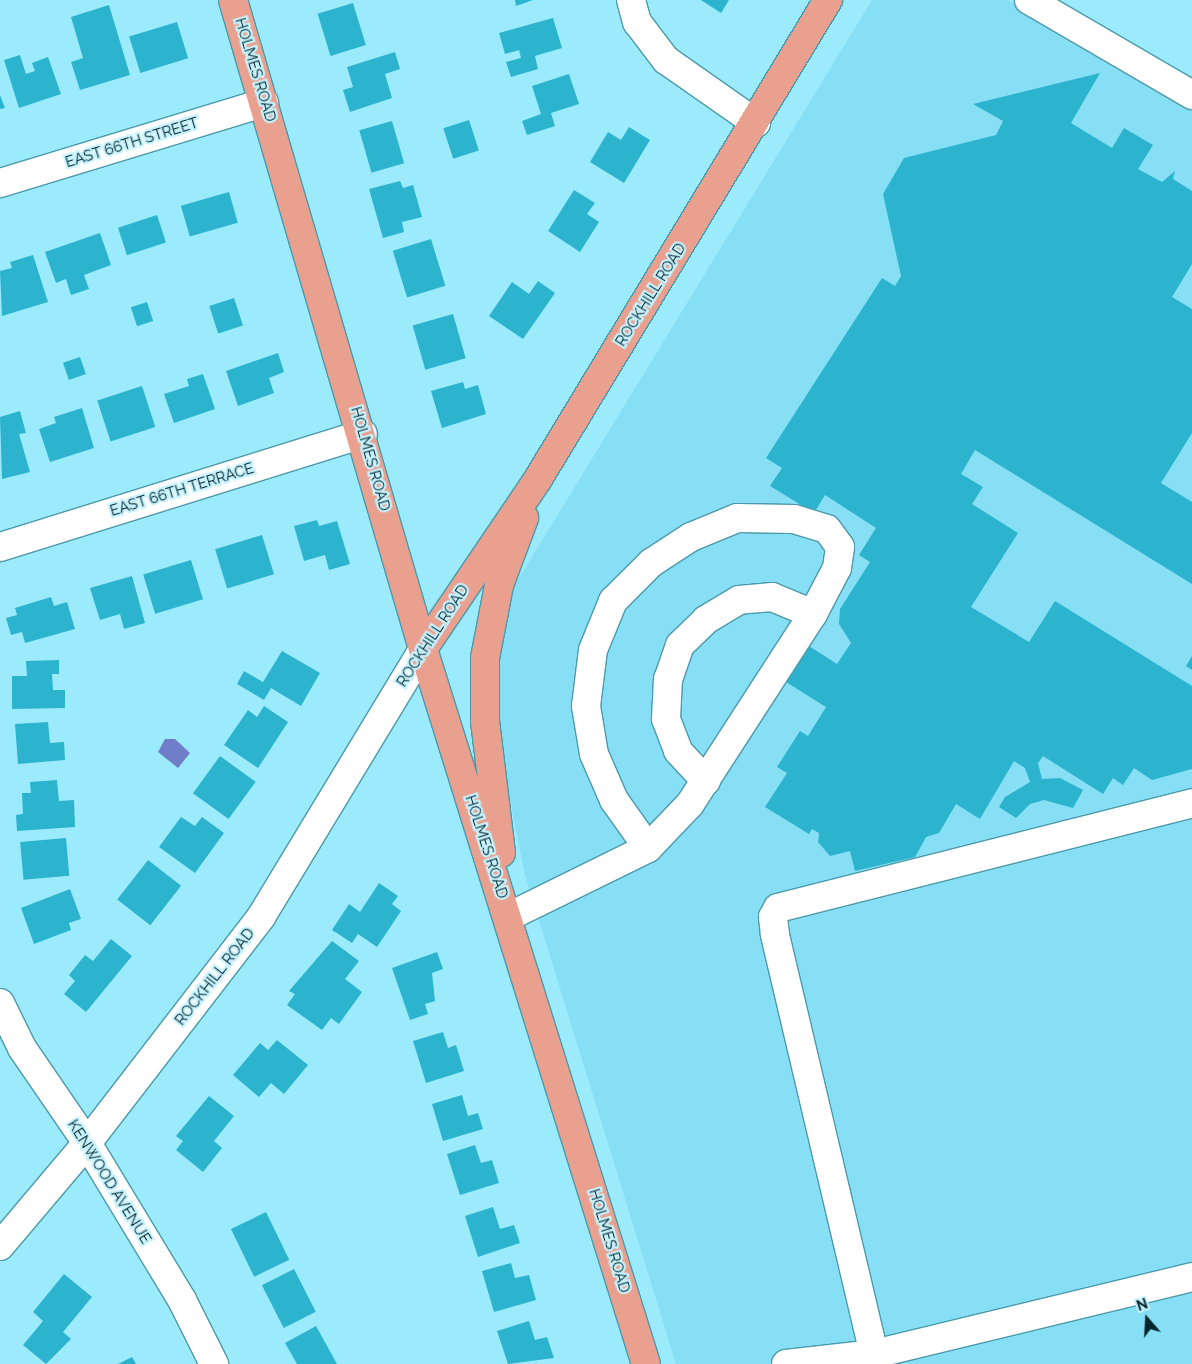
<!DOCTYPE html>
<html>
<head>
<meta charset="utf-8">
<style>
	body { margin:0 }
	#map { position:relative; width:1192px; height:1364px; overflow:hidden; background:#9cebfd; font-family:Raleway,sans-serif }
	div>[style] { position:absolute }
	.built>* { inset:0; background:#86dff4 }
	.water>* { inset:0; background:#707eca }
	.building>* { inset:0; background:#2cb3ce; transform-origin:0 0 }
	.roads { filter:drop-shadow(1px 0 #4b99ab) drop-shadow(-1px 0 #4b99ab) drop-shadow(0 1px #4b99ab) drop-shadow(0 -1px #4b99ab) }
	.minor>* { height:28px; margin:-14px; padding:0 14px; transform-origin:14px; border-radius:14px; background:#fff }
	.major>* { height:28px; margin:-14px; padding:0 14px; transform-origin:14px; border-radius:14px; background:#eaa08e }
	span { translate:-50% -50%; white-space:nowrap; text-align:center; line-height:1.15; -webkit-text-stroke:4.5px #c6f2fe; paint-order:stroke }
	.street-label { font-size:15px; color:#02242b }
	.north { position:absolute; left:1122px; top:1294px; width:50px; height:50px; -webkit-text-stroke:4px #c6f2fe; paint-order:stroke; rotate:341deg; font-size:14px; font-weight:700; line-height:20px; text-align:center; color:#02242b }
	.north::after { content:''; display:block; margin:auto; width:18px; height:22px; background:#02242b; clip-path:polygon(50% 0,100% 100%,50% 72%,0 100%) }
</style>
</head>
<body>
<div id="map">
	<div class="built">
		<i style="clip-path:polygon(872px 0,1008px 0,1192px 110px,1192px 1364px,676px 1364px,525px 875px,499px 746px,496px 655px,510px 593px)"></i>
	</div>
	<div class="water">
		<i style="clip-path:polygon(165px 739px,175px 739px,190px 753px,178px 768px,158px 752px)"></i>
	</div>
	<div class="building">
		<i style="clip-path:polygon(515px 0,533px 0,516px 6px)"></i>
		<i style="clip-path:polygon(701px 0,729px 0,721px 13px)"></i>
		<i style="left:353px;top:3px;width:44px;height:37px;rotate:73deg"></i>
		<i style="clip-path:polygon(109px 5px,130px 75px,80px 90px,71px 62px,83px 58px,71px 17px)"></i>
		<i style="clip-path:polygon(553px 18px,562px 48px,535px 56px,538px 69px,511px 77px,506px 62px,521px 58px,519px 50px,505px 54px,499px 33px)"></i>
		<i style="left:177px;top:22px;width:38px;height:50px;rotate:73deg"></i>
		<i style="clip-path:polygon(395px 52px,400px 69px,385px 74px,392px 98px,350px 112px,343px 90px,353px 87px,347px 67px)"></i>
		<i style="clip-path:polygon(20px 55px,26px 74px,35px 71px,32px 63px,48px 57px,61px 94px,19px 108px,4px 60px)"></i>
		<i style="clip-path:polygon(1100px 73px,1071px 123px,1112px 148px,1124px 128px,1153px 145px,1138px 169px,1162px 182px,1175px 171px,1173px 179px,1192px 191px,1192px 264px,1172px 297px,1192px 309px,1192px 433px,1161px 483px,1192px 502px,1192px 584px,975px 450px,961px 474px,983px 487px,972px 504px,1018px 533px,971px 607px,1029px 642px,1055px 601px,1192px 686px,1192px 769px,1152px 780px,1134px 768px,1123px 785px,1113px 778px,1103px 794px,1043px 756px,1038px 763px,1042px 779px,1060px 778px,1083px 790px,1073px 808px,1044px 800px,1030px 804px,1016px 818px,999px 807px,1005px 797px,1030px 782px,1025px 768px,1014px 761px,980px 819px,956px 804px,939px 833px,926px 837px,915px 857px,855px 871px,850px 851px,830px 856px,818px 842px,819px 833px,812px 829px,809px 834px,765px 807px,787px 773px,777px 767px,800px 731px,808px 736px,826px 707px,786px 682px,809px 646px,837px 664px,851px 643px,839px 624px,840px 609px,870px 562px,859px 555px,876px 528px,825px 495px,814px 513px,770px 486px,782px 468px,766px 458px,882px 278px,895px 286px,901px 276px,883px 194px,904px 158px,996px 135px,1003px 121px,973px 104px)"></i>
		<i style="clip-path:polygon(569px 74px,579px 104px,551px 113px,555px 126px,527px 135px,522px 121px,541px 114px,532px 86px)"></i>
		<i style="clip-path:polygon(0 95px,5px 108px,0 109px)"></i>
		<i style="left:469px;top:120px;width:32px;height:27px;rotate:72deg"></i>
		<i style="left:392px;top:121px;width:44px;height:34px;rotate:74deg"></i>
		<i style="clip-path:polygon(629px 127px,650px 140px,624px 183px,590px 162px,608px 132px,621px 140px)"></i>
		<i style="clip-path:polygon(400px 181px,403px 188px,413px 185px,422px 217px,402px 222px,404px 232px,383px 238px,369px 189px)"></i>
		<i style="clip-path:polygon(574px 190px,595px 203px,587px 214px,599px 222px,580px 252px,548px 231px)"></i>
		<i style="left:229px;top:192px;width:32px;height:50px;rotate:74deg"></i>
		<i style="left:157px;top:215px;width:29px;height:41px;rotate:72deg"></i>
		<i style="clip-path:polygon(100px 233px,111px 265px,84px 275px,89px 289px,71px 295px,66px 279px,56px 283px,45px 252px)"></i>
		<i style="left:431px;top:239px;width:49px;height:40px;rotate:73deg"></i>
		<i style="clip-path:polygon(33px 255px,48px 302px,2px 316px,0 271px,12px 268px,10px 262px)"></i>
		<i style="clip-path:polygon(538px 281px,555px 293px,523px 339px,489px 316px,512px 282px,529px 294px)"></i>
		<i style="left:234px;top:298px;width:29px;height:26px;rotate:72deg"></i>
		<i style="left:147px;top:302px;width:20px;height:17px;rotate:72deg"></i>
		<i style="left:453px;top:314px;width:46px;height:42px;rotate:74deg"></i>
		<i style="clip-path:polygon(278px 353px,284px 372px,269px 378px,274px 393px,238px 406px,226px 371px)"></i>
		<i style="left:80px;top:357px;width:18px;height:18px;rotate:71deg"></i>
		<i style="clip-path:polygon(203px 374px,215px 409px,174px 423px,164px 394px,189px 386px,187px 379px)"></i>
		<i style="clip-path:polygon(463px 382px,465px 389px,478px 385px,486px 414px,442px 428px,431px 391px)"></i>
		<i style="left:142px;top:386px;width:43px;height:47px;rotate:72deg"></i>
		<i style="clip-path:polygon(82px 408px,94px 448px,50px 462px,39px 429px,56px 423px,54px 417px)"></i>
		<i style="clip-path:polygon(20px 411px,26px 433px,19px 434px,30px 472px,2px 479px,0 417px)"></i>
		<i style="clip-path:polygon(317px 520px,319px 526px,337px 521px,350px 564px,329px 570px,325px 555px,304px 561px,294px 526px)"></i>
		<i style="left:262px;top:535px;width:41px;height:49px;rotate:73deg"></i>
		<i style="left:191px;top:560px;width:41px;height:50px;rotate:73deg"></i>
		<i style="clip-path:polygon(132px 576px,145px 623px,124px 629px,120px 614px,100px 620px,90px 588px)"></i>
		<i style="clip-path:polygon(51px 597px,54px 606px,67px 602px,75px 629px,25px 643px,22px 632px,11px 635px,6px 618px,17px 615px,15px 608px)"></i>
		<i style="clip-path:polygon(282px 651px,320px 673px,301px 706px,271px 688px,264px 700px,237px 684px,244px 671px,263px 682px)"></i>
		<i style="clip-path:polygon(1192px 656px,1192px 670px,1186px 666px)"></i>
		<i style="clip-path:polygon(59px 660px,59px 674px,52px 674px,53px 690px,65px 690px,65px 708px,12px 709px,12px 676px,27px 676px,26px 661px)"></i>
		<i style="clip-path:polygon(264px 706px,288px 722px,258px 768px,224px 745px,248px 710px,257px 717px)"></i>
		<i style="clip-path:polygon(48px 722px,50px 743px,64px 742px,65px 760px,18px 764px,15px 724px)"></i>
		<i style="left:220px;top:756px;width:44px;height:46px;rotate:36deg"></i>
		<i style="clip-path:polygon(57px 780px,59px 801px,74px 800px,75px 827px,17px 831px,16px 815px,23px 814px,22px 793px,31px 793px,30px 782px)"></i>
		<i style="clip-path:polygon(181px 817px,195px 826px,202px 817px,224px 833px,195px 873px,159px 847px)"></i>
		<i style="left:66px;top:838px;width:38px;height:46px;rotate:85deg"></i>
		<i style="left:148px;top:860px;width:42px;height:50px;rotate:38deg"></i>
		<i style="clip-path:polygon(379px 883px,398px 896px,392px 904px,401px 911px,377px 947px,358px 934px,352px 943px,332px 930px,349px 904px,360px 912px)"></i>
		<i style="clip-path:polygon(70px 889px,81px 919px,69px 923px,71px 930px,34px 944px,21px 908px)"></i>
		<i style="clip-path:polygon(111px 939px,132px 956px,86px 1012px,64px 994px,75px 981px,69px 975px,85px 955px,93px 961px)"></i>
		<i style="clip-path:polygon(332px 941px,359px 961px,345px 979px,362px 992px,339px 1024px,331px 1018px,322px 1030px,287px 1005px,295px 994px,289px 991px)"></i>
		<i style="clip-path:polygon(437px 952px,443px 969px,432px 973px,435px 1001px,425px 1004px,428px 1014px,410px 1020px,392px 968px)"></i>
		<i style="clip-path:polygon(443px 1032px,448px 1048px,456px 1045px,464px 1071px,426px 1083px,413px 1041px)"></i>
		<i style="clip-path:polygon(277px 1040px,308px 1065px,284px 1094px,271px 1083px,259px 1097px,233px 1075px,260px 1043px,268px 1050px)"></i>
		<i style="clip-path:polygon(462px 1095px,468px 1116px,478px 1113px,483px 1129px,443px 1141px,432px 1104px)"></i>
		<i style="clip-path:polygon(209px 1096px,234px 1116px,214px 1141px,222px 1148px,203px 1172px,176px 1150px,183px 1141px,176px 1136px)"></i>
		<i style="clip-path:polygon(475px 1145px,481px 1163px,492px 1160px,499px 1183px,460px 1195px,447px 1154px)"></i>
		<i style="clip-path:polygon(493px 1207px,500px 1229px,514px 1225px,520px 1243px,478px 1257px,465px 1216px)"></i>
		<i style="left:266px;top:1212px;width:53px;height:39px;rotate:64deg"></i>
		<i style="clip-path:polygon(511px 1263px,515px 1278px,529px 1275px,536px 1300px,494px 1312px,482px 1271px)"></i>
		<i style="left:294px;top:1269px;width:48px;height:36px;rotate:63deg"></i>
		<i style="clip-path:polygon(64px 1274px,92px 1297px,63px 1332px,71px 1339px,46px 1364px,23px 1345px,43px 1321px,33px 1312px)"></i>
		<i style="clip-path:polygon(529px 1321px,535px 1340px,547px 1337px,554px 1358px,508px 1364px,497px 1331px)"></i>
		<i style="clip-path:polygon(316px 1326px,337px 1364px,297px 1364px,285px 1343px)"></i>
		<i style="clip-path:polygon(132px 1357px,136px 1364px,118px 1364px)"></i>
	</div>
	<div class="roads">
		<div class="minor">
			<i style="left:631px;top:0;width:23px;rotate:75deg"></i>
			<i style="left:637px;top:22px;width:48px;rotate:52.7deg"></i>
			<i style="left:666px;top:60px;width:110px;rotate:35deg"></i>
			<i style="left:1029px;top:0;width:189px;rotate:30.2deg"></i>
			<i style="left:0;top:183px;width:276px;rotate:-16.9deg"></i>
			<i style="left:0;top:547px;width:380px;rotate:-17.3deg"></i>
			<i style="left:648px;top:848px;width:59px;rotate:-125.3deg"></i>
			<i style="left:614px;top:800px;width:50px;rotate:-113.5deg"></i>
			<i style="left:594px;top:754px;width:49px;rotate:-99.5deg"></i>
			<i style="left:586px;top:706px;width:56px;rotate:-82.9deg"></i>
			<i style="left:593px;top:650px;width:53px;rotate:-67.8deg"></i>
			<i style="left:613px;top:601px;width:54px;rotate:-45deg"></i>
			<i style="left:651px;top:563px;width:48px;rotate:-33deg"></i>
			<i style="left:691px;top:537px;width:50px;rotate:-22.4deg"></i>
			<i style="left:737px;top:518px;width:57px;rotate:1deg"></i>
			<i style="left:794px;top:519px;width:34px;rotate:17deg"></i>
			<i style="left:827px;top:529px;width:22px;rotate:54deg"></i>
			<i style="left:840px;top:547px;width:21px;rotate:98deg"></i>
			<i style="left:837px;top:568px;width:52px;rotate:117.6deg"></i>
			<i style="left:813px;top:614px;width:44px;rotate:-157.5deg"></i>
			<i style="left:772px;top:597px;width:33px;rotate:175deg"></i>
			<i style="left:739px;top:600px;width:39px;rotate:149deg"></i>
			<i style="left:706px;top:620px;width:36px;rotate:136deg"></i>
			<i style="left:680px;top:645px;width:36px;rotate:109deg"></i>
			<i style="left:668px;top:679px;width:40px;rotate:92.9deg"></i>
			<i style="left:666px;top:719px;width:34px;rotate:69deg"></i>
			<i style="left:678px;top:751px;width:41px;rotate:47deg"></i>
			<i style="left:508px;top:917px;width:156px;rotate:-26.2deg"></i>
			<i style="left:648px;top:848px;width:61px;rotate:-46.3deg"></i>
			<i style="left:690px;top:804px;width:226px;rotate:-57.1deg"></i>
			<i style="left:0;top:1003px;width:50px;rotate:63.9deg"></i>
			<i style="left:22px;top:1048px;width:115px;rotate:55.6deg"></i>
			<i style="left:87px;top:1143px;width:184px;rotate:58.8deg"></i>
			<i style="left:182px;top:1300px;width:72px;rotate:63.4deg"></i>
			<i style="left:0;top:1246px;width:135px;rotate:-49.8deg"></i>
			<i style="left:87px;top:1143px;width:285px;rotate:-52.4deg"></i>
			<i style="left:261px;top:917px;width:313px;rotate:-58.8deg"></i>
			<i style="left:874px;top:1354px;width:432px;rotate:-103.3deg"></i>
			<i style="left:775px;top:934px;width:17px;rotate:-97deg"></i>
			<i style="left:773px;top:917px;width:10px;rotate:-61deg"></i>
			<i style="left:778px;top:908px;width:427px;rotate:-14.2deg"></i>
			<i style="left:786px;top:1364px;width:89px;rotate:-6.5deg"></i>
			<i style="left:874px;top:1354px;width:327px;rotate:-13.6deg"></i>
		</div>
		<div class="major">
			<i style="left:233px;top:0;width:676px;rotate:73.68deg"></i>
			<i style="left:423px;top:649px;width:749px;rotate:72.68deg"></i>
			<i style="left:423px;top:649px;width:205px;rotate:-55.9deg"></i>
			<i style="left:538px;top:479px;width:560px;rotate:-58.81deg"></i>
			<i style="left:501px;top:853px;width:133px;rotate:-96.9deg"></i>
			<i style="left:485px;top:721px;width:63px;rotate:-90deg"></i>
			<i style="left:485px;top:658px;width:74px;rotate:-79.1deg"></i>
			<i style="left:499px;top:585px;width:72px;rotate:-69.5deg"></i>
		</div>
	</div>
	<div class="street-label">
		<span style="left:255px;top:70px;rotate:73deg">HOLMES ROAD</span>
		<span style="left:132px;top:143px;rotate:-17deg">EAST 66TH STREET</span>
		<span style="left:651px;top:295px;rotate:-58deg">ROCKHILL ROAD</span>
		<span style="left:370px;top:459px;rotate:74deg">HOLMES ROAD</span>
		<span style="left:182px;top:490px;rotate:-17deg">EAST 66TH TERRACE</span>
		<span style="left:433px;top:636px;rotate:-57deg">ROCKHILL ROAD</span>
		<span style="left:486px;top:847px;rotate:72deg">HOLMES ROAD</span>
		<span style="left:215px;top:977px;rotate:-52deg">ROCKHILL ROAD</span>
		<span style="left:109px;top:1182px;rotate:58deg">KENWOOD AVENUE</span>
		<span style="left:609px;top:1241px;rotate:73deg">HOLMES ROAD</span>
	</div>
	<div class="north">N</div>
</div>
</body>
</html>
